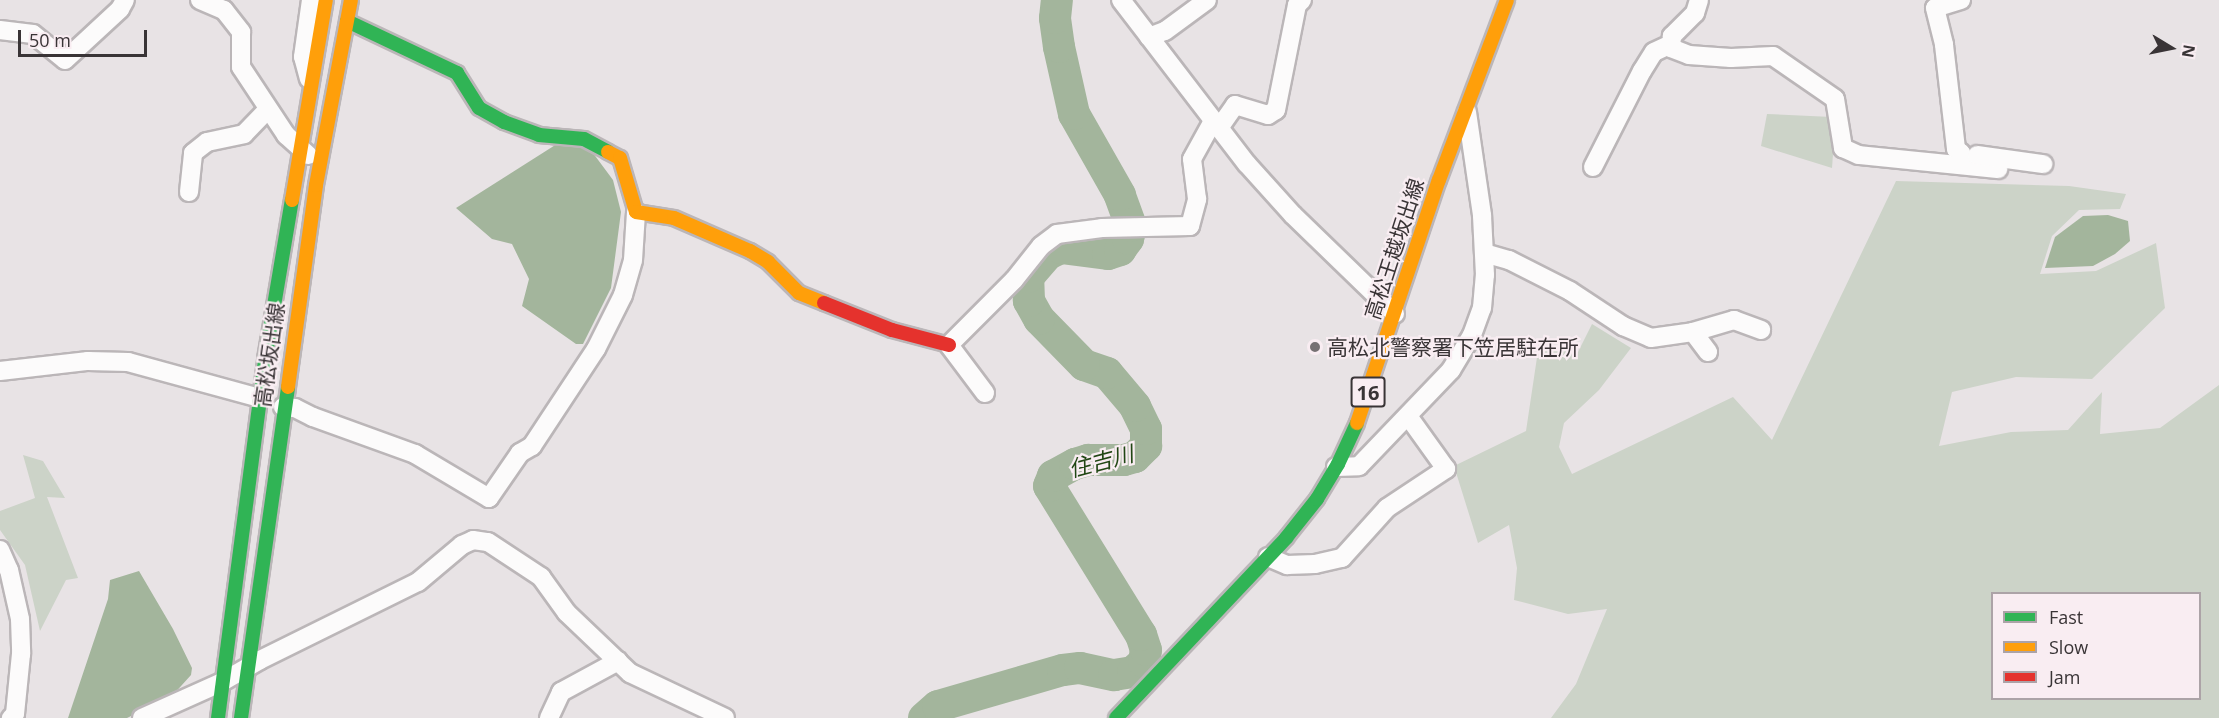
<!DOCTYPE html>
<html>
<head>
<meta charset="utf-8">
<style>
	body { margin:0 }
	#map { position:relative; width:2219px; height:718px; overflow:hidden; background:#e8e3e5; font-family:"Open Sans","Noto Sans JP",sans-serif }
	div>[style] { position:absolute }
	.green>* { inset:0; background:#ccd3c8 }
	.water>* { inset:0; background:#a3b59c }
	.river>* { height:32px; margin:-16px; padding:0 16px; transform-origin:16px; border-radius:16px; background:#a3b59c }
	.roads { filter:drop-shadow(2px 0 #bbb6b8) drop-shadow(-2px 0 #bbb6b8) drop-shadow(0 2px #bbb6b8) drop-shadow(0 -2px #bbb6b8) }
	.street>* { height:18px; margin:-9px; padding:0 9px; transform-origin:9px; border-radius:9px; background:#fcfbfb }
	.fast>* { height:14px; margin:-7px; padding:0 7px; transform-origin:7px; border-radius:7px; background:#30b455 }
	.slow>* { height:14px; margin:-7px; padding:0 7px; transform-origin:7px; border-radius:7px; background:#ff9f0a }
	.jam>* { height:14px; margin:-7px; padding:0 7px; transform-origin:7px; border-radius:7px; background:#e5322d }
	.dots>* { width:16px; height:16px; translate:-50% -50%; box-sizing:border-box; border:3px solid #f9edf2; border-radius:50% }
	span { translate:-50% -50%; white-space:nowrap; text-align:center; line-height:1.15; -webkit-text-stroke:4.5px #f9edf2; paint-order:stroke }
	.shield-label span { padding:2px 4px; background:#f9edf2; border:2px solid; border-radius:4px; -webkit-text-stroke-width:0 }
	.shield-label { font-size:20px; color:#393436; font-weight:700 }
	.street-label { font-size:21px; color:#393436 }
	.poi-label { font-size:21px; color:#393436 }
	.left { translate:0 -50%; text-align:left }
	.water-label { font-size:22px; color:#214714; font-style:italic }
	.legend { position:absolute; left:1991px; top:592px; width:210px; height:108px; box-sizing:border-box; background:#f9edf2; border:2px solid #aca3a7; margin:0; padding:8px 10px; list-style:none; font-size:18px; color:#393436 }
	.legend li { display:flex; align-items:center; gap:12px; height:30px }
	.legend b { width:30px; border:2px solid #aca3a7 }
	.north { position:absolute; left:2141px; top:18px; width:60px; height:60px; -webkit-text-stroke:4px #f9edf2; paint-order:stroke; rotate:100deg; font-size:16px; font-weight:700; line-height:24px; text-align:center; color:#393436 }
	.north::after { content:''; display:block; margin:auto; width:21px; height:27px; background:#393436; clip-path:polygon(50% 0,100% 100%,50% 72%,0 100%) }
	.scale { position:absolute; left:18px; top:30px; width:129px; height:27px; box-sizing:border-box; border:3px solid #393436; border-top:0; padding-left:8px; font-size:18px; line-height:21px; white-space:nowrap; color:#393436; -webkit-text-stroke:4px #f9edf2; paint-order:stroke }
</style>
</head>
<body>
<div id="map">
	<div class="green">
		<i style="clip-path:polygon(1767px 114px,1832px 117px,1834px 140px,1832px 168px,1761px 146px)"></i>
		<i style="clip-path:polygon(evenodd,1896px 181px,2069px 186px,2126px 194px,2120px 209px,2079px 210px,2052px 236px,2040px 274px,2096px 271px,2156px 243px,2165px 308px,2092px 379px,2016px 377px,1952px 392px,1939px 446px,2011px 432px,2068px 430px,2102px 392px,2100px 434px,2160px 428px,2219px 385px,2219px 718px,1551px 718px,1576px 684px,1607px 609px,1568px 614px,1514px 600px,1517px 568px,1509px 525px,1478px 543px,1454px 466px,1526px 431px,1539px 344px,1577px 354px,1592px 324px,1631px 348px,1599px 390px,1564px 423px,1559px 447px,1572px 474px,1733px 397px,1772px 440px,1896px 181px,1992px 594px,2200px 594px,2200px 698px,1992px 698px,1992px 594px)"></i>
		<i style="clip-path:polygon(23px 455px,43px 461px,65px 498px,47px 497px,78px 578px,66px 580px,40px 631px,25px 565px,0 530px,0 511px,35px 498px)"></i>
	</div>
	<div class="water">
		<i style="clip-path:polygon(560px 142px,590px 149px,613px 180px,621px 212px,611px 288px,583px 344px,576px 344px,522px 306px,529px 279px,512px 244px,492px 239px,456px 208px)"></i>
		<i style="clip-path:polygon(2108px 215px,2128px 221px,2130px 241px,2115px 254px,2093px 266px,2045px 268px,2055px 237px,2083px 216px)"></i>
		<i style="clip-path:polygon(139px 571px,173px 629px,192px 668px,191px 675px,172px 696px,127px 718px,68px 718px,108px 599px,110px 580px)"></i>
	</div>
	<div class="river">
		<i style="left:924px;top:718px;width:18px;rotate:-41deg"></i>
		<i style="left:938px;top:706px;width:130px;rotate:-16.1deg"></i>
		<i style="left:1063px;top:670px;width:17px;rotate:-7deg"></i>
		<i style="left:1080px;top:668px;width:35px;rotate:12deg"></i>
		<i style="left:1114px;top:675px;width:19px;rotate:-9deg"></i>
		<i style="left:1133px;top:672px;width:15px;rotate:-42deg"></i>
		<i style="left:1144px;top:662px;width:12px;rotate:-81deg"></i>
		<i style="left:1146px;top:650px;width:16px;rotate:-108deg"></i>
		<i style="left:1141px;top:635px;width:175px;rotate:-121.7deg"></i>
		<i style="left:1049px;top:486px;width:11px;rotate:-68deg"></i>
		<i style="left:1053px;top:476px;width:25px;rotate:-29deg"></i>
		<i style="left:1075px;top:464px;width:14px;rotate:-17deg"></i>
		<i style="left:1088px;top:460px;width:36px"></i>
		<i style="left:1124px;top:460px;width:11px;rotate:-15deg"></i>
		<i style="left:1135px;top:457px;width:16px;rotate:-45deg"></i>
		<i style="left:1146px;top:446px;width:17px;rotate:-90deg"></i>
		<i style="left:1146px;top:429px;width:25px;rotate:-116deg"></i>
		<i style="left:1135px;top:406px;width:43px;rotate:-130.3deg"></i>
		<i style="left:1107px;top:373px;width:24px;rotate:-161deg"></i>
		<i style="left:1084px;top:365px;width:64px;rotate:-134.4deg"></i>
		<i style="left:1039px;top:319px;width:21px;rotate:-119deg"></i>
		<i style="left:1029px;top:301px;width:24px;rotate:-92deg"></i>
		<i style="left:1028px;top:277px;width:30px;rotate:-49deg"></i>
		<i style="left:1048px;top:254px;width:14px;rotate:-25deg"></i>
		<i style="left:1061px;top:248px;width:47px;rotate:7.3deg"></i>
		<i style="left:1108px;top:254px;width:13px;rotate:-18deg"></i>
		<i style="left:1120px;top:250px;width:14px;rotate:-54deg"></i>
		<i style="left:1128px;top:239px;width:13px;rotate:-77deg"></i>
		<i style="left:1131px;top:226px;width:33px;rotate:-110deg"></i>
		<i style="left:1120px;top:195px;width:93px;rotate:-119.6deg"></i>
		<i style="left:1074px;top:114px;width:69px;rotate:-102.6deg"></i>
		<i style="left:1059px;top:47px;width:29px;rotate:-98deg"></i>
		<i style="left:1055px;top:18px;width:18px;rotate:-84deg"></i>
	</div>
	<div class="roads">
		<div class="street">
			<i style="left:200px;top:0;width:26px;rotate:23deg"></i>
			<i style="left:224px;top:10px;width:28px;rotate:52deg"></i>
			<i style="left:241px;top:32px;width:35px;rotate:90deg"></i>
			<i style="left:241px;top:67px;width:82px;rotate:56.5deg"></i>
			<i style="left:286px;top:135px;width:30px;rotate:42deg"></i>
			<i style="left:1121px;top:0;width:207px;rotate:52.5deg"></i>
			<i style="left:1247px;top:164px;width:69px;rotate:48deg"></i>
			<i style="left:1293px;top:215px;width:142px;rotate:44.1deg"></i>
			<i style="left:1699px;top:0;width:14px;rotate:107deg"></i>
			<i style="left:1695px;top:13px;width:33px;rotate:135deg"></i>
			<i style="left:1672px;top:36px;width:12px;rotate:95deg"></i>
			<i style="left:1671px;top:48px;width:19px;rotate:21deg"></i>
			<i style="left:1689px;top:55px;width:42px;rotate:4.1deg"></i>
			<i style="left:1731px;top:58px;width:42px;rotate:-2.7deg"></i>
			<i style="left:1773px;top:56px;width:75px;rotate:34.7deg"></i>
			<i style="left:1835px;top:99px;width:50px;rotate:80.7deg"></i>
			<i style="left:1843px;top:148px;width:17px;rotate:24deg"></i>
			<i style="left:1859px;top:155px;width:140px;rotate:5.8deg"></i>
			<i style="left:1961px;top:0;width:27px;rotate:163deg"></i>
			<i style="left:1935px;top:8px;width:38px;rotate:76deg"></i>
			<i style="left:1944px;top:45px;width:105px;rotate:83.4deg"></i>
			<i style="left:1956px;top:149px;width:6px;rotate:39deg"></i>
			<i style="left:1961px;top:153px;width:12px;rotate:85deg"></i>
			<i style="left:0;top:30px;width:33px;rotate:7deg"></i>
			<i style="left:33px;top:34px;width:41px;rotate:39.1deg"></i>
			<i style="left:65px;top:60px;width:75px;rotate:-42.8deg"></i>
			<i style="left:120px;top:9px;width:10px;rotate:-61deg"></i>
			<i style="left:1149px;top:37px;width:17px;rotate:-21deg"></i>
			<i style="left:1165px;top:31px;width:52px;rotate:-36.4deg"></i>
			<i style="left:309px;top:79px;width:23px;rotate:-105deg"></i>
			<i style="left:303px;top:57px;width:58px;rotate:-82deg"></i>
			<i style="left:1219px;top:128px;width:28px;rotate:-55deg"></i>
			<i style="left:1235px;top:105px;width:34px;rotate:17deg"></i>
			<i style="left:1268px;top:115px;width:9px;rotate:-32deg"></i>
			<i style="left:1276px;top:110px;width:107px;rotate:-78.7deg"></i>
			<i style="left:1297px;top:5px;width:7px;rotate:-45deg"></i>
			<i style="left:1977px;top:155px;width:67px;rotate:7.8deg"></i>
			<i style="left:1593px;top:167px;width:108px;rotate:-63deg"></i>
			<i style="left:1642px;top:71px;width:22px;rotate:-58deg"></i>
			<i style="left:1654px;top:52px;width:19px;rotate:-25deg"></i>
			<i style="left:189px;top:192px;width:39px;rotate:-84deg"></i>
			<i style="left:193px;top:153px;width:18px;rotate:-38deg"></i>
			<i style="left:207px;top:142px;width:38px;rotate:-12deg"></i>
			<i style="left:244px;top:134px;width:33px;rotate:-46deg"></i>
			<i style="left:1484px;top:253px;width:26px;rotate:16deg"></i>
			<i style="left:1509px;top:260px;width:68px;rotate:26.9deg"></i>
			<i style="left:1570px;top:291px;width:64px;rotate:33.4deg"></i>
			<i style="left:1623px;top:326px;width:30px;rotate:23deg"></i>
			<i style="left:1651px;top:338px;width:42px;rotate:-8.1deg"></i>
			<i style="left:1693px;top:332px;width:25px;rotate:53deg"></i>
			<i style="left:1693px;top:332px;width:43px;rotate:-16.3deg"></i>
			<i style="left:1734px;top:320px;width:29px;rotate:20deg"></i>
			<i style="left:0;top:371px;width:89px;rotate:-6.5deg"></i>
			<i style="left:88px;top:361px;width:40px;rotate:1.4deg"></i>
			<i style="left:128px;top:362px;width:137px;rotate:15.3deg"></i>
			<i style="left:985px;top:393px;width:60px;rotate:-126.9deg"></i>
			<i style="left:949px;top:345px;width:92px;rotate:-45deg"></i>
			<i style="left:1014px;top:280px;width:43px;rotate:-51.5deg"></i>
			<i style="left:1041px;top:246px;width:20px;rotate:-37deg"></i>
			<i style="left:1057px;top:234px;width:45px;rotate:-7.6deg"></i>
			<i style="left:1102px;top:228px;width:88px;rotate:-1.3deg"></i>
			<i style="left:1190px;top:226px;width:28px;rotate:-75deg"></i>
			<i style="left:1197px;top:199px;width:40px;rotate:-97.1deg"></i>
			<i style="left:1192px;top:159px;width:43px;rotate:-61.1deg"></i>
			<i style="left:283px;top:407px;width:12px;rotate:5deg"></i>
			<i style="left:295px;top:408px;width:20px;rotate:27deg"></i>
			<i style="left:313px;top:417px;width:109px;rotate:19.9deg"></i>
			<i style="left:415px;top:454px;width:86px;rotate:30.7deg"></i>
			<i style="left:489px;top:498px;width:55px;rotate:-55.4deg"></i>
			<i style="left:520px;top:453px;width:14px;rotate:-30deg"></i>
			<i style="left:532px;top:446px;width:116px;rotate:-56.6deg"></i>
			<i style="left:596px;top:349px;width:60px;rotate:-63.4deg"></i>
			<i style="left:623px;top:295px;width:36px;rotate:-74deg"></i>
			<i style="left:633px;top:260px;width:48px;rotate:-86.4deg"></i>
			<i style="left:1336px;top:467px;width:23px;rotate:-2deg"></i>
			<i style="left:1359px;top:466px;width:133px;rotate:-46.2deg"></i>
			<i style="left:1451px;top:370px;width:41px;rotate:-59deg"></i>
			<i style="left:1472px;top:335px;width:29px;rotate:-70deg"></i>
			<i style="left:1482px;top:308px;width:33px;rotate:-85deg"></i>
			<i style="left:1485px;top:275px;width:60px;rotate:-92.9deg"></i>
			<i style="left:1482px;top:215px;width:104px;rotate:-98.3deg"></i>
			<i style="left:0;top:550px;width:22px;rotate:66deg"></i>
			<i style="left:9px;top:570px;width:50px;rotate:77.3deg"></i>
			<i style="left:20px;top:619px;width:35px;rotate:88deg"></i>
			<i style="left:21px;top:654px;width:60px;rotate:95.7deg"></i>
			<i style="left:15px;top:714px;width:6px;rotate:135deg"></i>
			<i style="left:1268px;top:557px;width:21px;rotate:23deg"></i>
			<i style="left:1287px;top:565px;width:28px;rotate:-2deg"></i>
			<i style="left:1315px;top:564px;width:28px;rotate:-13deg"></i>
			<i style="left:1342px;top:558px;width:67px;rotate:-48deg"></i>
			<i style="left:1387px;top:508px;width:71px;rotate:-33.5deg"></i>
			<i style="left:1446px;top:469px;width:65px;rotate:-125.6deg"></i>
			<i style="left:142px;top:718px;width:88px;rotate:-24.2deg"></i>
			<i style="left:222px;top:682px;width:44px;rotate:-30.1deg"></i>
			<i style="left:260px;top:660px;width:176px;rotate:-26.3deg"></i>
			<i style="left:418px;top:582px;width:57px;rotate:-40.1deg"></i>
			<i style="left:462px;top:545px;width:12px;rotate:-24deg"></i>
			<i style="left:473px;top:540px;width:15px;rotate:8deg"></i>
			<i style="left:488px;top:542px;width:64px;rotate:33.4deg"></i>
			<i style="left:541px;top:577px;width:44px;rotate:54.2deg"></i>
			<i style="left:567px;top:613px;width:87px;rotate:43.6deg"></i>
			<i style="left:630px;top:673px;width:105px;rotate:25.3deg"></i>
			<i style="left:549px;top:718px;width:29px;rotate:-65deg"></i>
			<i style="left:561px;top:692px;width:65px;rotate:-28.5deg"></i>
		</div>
		<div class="fast">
			<i style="left:347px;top:21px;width:122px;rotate:25.3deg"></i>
			<i style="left:457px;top:73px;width:41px;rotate:57.8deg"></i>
			<i style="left:479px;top:108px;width:29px;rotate:29deg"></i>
			<i style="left:504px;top:122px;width:37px;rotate:20deg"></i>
			<i style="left:539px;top:135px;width:45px;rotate:5.1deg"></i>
			<i style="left:584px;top:139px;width:27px;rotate:28deg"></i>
			<i style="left:218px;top:718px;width:362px;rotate:-82.5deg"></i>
			<i style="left:265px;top:359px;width:161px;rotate:-80.4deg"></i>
			<i style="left:241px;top:718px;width:334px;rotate:-81.9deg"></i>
			<i style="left:1116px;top:718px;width:248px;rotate:-46.6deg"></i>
			<i style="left:1286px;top:538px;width:50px;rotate:-51.5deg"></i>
			<i style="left:1317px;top:499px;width:41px;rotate:-59deg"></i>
			<i style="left:1338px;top:464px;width:45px;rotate:-65.1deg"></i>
		</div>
		<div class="slow">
			<i style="left:608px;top:152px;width:13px;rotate:27deg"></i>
			<i style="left:620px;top:158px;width:56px;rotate:73.5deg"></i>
			<i style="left:636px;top:212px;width:38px;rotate:9deg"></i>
			<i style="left:674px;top:218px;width:83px;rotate:23.5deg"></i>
			<i style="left:750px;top:251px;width:21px;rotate:31deg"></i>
			<i style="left:768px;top:262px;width:44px;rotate:45deg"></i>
			<i style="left:799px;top:293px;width:27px;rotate:22deg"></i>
			<i style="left:292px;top:200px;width:203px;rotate:-80.4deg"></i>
			<i style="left:288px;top:387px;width:204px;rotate:-82.1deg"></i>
			<i style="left:316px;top:185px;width:188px;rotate:-79.3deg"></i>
			<i style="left:1357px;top:423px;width:256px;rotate:-71.4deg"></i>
			<i style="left:1439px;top:180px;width:192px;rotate:-69.3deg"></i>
		</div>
		<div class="jam">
			<i style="left:824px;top:303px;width:73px;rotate:21.7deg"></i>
			<i style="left:892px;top:330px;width:59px;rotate:14.7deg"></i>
		</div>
	</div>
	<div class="dots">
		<i style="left:1315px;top:347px;background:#767173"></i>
	</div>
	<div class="shield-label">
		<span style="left:1368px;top:392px">16</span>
	</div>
	<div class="street-label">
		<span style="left:1394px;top:249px;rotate:-72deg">高松王越坂出線</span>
		<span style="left:269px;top:355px;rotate:-82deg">高松坂出線</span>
	</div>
	<div class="poi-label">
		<span class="left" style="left:1327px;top:347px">高松北警察署下笠居駐在所</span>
	</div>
	<div class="water-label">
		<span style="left:1101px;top:461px;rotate:-15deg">住吉川</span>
	</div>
	<ul class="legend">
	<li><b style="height:8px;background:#30b455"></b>Fast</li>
	<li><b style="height:8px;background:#ff9f0a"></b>Slow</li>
	<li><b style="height:8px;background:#e5322d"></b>Jam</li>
	</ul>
	<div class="north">N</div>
	<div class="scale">50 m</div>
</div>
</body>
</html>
